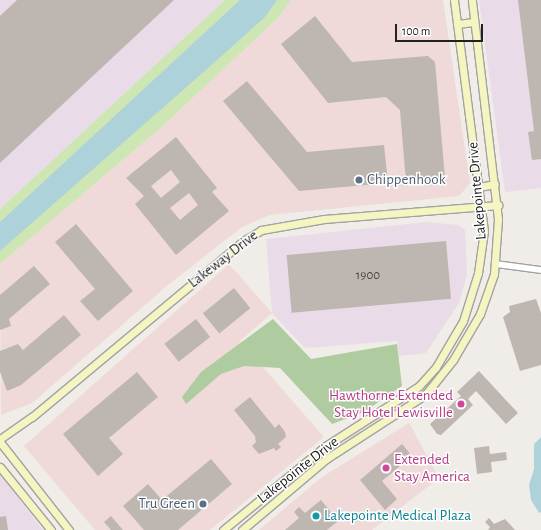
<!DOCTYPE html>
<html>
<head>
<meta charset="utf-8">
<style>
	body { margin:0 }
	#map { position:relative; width:541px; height:530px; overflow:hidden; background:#f0ede8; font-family:"Alegreya Sans",sans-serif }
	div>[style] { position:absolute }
	.commercial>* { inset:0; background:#efd9d9 }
	.industrial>* { inset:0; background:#e9dbe7 }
	.grass>* { inset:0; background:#cee6b3 }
	.forest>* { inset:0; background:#afcca0 }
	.water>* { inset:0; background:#add2da }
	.building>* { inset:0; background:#beb7b1; transform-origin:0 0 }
	.roads { filter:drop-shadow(1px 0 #a2a2a2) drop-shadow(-1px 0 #a2a2a2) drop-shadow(0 1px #a2a2a2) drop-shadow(0 -1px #a2a2a2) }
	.street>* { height:5.5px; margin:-2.75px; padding:0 2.75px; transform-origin:2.75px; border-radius:2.75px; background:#fff }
	.secondary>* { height:7px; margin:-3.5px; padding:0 3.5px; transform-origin:3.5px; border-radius:3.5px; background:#f5f5c2 }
	.dots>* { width:11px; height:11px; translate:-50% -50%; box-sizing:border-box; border:2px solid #fff; border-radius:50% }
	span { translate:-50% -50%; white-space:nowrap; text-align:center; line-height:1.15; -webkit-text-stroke:3px #fff; paint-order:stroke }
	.number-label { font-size:13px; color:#484645 }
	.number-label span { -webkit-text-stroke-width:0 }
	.service-label { font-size:15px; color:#4e5e75 }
	.left { translate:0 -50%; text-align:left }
	.right { translate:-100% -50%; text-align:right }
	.street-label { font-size:15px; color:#212121 }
	.hotel-label { font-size:15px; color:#b23c85 }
	.culture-label { font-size:15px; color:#0d838f }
	.scale { position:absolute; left:395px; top:24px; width:88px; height:18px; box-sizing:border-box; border:2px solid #212121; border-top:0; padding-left:5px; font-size:12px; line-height:14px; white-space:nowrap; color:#212121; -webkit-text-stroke:3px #fff; paint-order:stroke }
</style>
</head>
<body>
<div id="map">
	<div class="commercial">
		<i style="clip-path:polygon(291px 0,443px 0,470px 183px,459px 196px,270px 215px,242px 227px,168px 285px,32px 403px,1px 415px,0 264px,164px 125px,280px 16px)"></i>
		<i style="clip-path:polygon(229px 264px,272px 313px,240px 341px,324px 437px,210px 530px,95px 530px,24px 446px)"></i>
		<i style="clip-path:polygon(409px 423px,439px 478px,372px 530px,259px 530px,322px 477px)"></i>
	</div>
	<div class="industrial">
		<i style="clip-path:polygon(0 0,225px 0,0 209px)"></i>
		<i style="clip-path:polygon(479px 0,541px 0,541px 188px,505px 192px)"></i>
		<i style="clip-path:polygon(426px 222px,458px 225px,465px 230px,467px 275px,459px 303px,426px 353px,399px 356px,397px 341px,305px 348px,272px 313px,266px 239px)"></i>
		<i style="clip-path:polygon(0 474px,43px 530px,0 530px)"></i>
	</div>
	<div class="grass">
		<i style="clip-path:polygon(225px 0,291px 0,280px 16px,164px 125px,0 264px,0 209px)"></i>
	</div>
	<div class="forest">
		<i style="clip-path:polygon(273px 319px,311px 359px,397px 344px,402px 386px,364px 412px,332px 424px,280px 368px,244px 366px,221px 374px,186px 404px,182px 397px,201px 372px)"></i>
	</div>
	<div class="water">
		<i style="clip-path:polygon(240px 0,277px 0,265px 17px,207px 69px,0 251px,0 222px)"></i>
		<i style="clip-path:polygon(541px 437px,541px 512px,539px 513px,531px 500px,529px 485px,534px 469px,534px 444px)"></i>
	</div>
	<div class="building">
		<i style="clip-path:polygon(17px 0,174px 0,0 163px,0 16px)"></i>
		<i style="clip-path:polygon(518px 0,541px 0,541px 159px,532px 160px,528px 132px,534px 131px)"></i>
		<i style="clip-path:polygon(315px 16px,352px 62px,428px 56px,435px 62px,445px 178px,406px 182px,400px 110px,386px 97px,328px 103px,281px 44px)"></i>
		<i style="clip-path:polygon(247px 81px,307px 152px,384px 145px,388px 183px,299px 191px,223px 101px)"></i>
		<i style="clip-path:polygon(evenodd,176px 137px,217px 188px,212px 192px,229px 211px,176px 255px,135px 204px,144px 196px,126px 178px,176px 137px,171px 170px,180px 182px,161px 198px,151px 186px,171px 170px,176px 137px,189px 193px,198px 205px,180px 220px,170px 208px,189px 193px)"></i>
		<i style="clip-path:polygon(76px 224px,133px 291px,98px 321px,80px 301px,95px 289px,55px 242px)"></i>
		<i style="left:446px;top:241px;width:58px;height:160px;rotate:85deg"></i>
		<i style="clip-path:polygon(34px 266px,50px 284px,9px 319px,11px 326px,0 330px,0 295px)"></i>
		<i style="left:234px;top:288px;width:26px;height:40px;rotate:51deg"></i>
		<i style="clip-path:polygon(536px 299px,541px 313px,541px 365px,520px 371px,503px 317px,510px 312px,509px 306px)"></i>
		<i style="clip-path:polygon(64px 315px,81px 335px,21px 385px,7px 391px,0 372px,0 351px,18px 344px,23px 350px)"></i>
		<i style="left:196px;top:319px;width:23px;height:40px;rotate:52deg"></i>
		<i style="clip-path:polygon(479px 371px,518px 413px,506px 424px,476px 391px,468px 399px,473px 405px,441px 435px,437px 434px,430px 424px,461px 396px,457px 392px)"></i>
		<i style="clip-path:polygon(137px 372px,158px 397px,109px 438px,123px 454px,98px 476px,63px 434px)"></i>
		<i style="clip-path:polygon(250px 397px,275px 428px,279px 424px,285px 432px,286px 437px,278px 444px,281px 447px,276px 451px,274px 448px,259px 454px,252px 446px,256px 442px,255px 436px,234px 410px)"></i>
		<i style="clip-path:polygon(402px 444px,412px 456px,382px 481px,397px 499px,385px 510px,360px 480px)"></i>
		<i style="clip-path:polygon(489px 446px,490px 454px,506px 452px,507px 460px,491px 462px,492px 472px,477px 474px,474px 448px)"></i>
		<i style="clip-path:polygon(211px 459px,232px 484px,178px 530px,144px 530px,123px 506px,148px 484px,162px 500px)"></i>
		<i style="clip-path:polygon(321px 500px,338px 521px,327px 530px,285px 530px,299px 518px,294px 512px,299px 507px,305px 513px)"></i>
		<i style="clip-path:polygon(6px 516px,8px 530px,0 530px,0 517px)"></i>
		<i style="clip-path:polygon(111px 516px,123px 530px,111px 530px,104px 522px)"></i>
		<i style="clip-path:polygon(489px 518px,494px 524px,505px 519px,515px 530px,488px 530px,490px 527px,485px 522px)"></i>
	</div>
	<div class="roads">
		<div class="street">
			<i style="left:496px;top:264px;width:45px;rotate:7.6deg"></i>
		</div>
		<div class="secondary">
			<i style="left:457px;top:24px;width:17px;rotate:-7deg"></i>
			<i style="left:479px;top:187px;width:16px;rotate:-11deg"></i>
			<i style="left:0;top:439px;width:39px;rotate:-35deg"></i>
			<i style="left:32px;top:417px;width:275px;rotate:-39.8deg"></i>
			<i style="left:243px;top:241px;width:21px;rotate:-31deg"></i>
			<i style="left:261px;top:230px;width:64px;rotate:-9.9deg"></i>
			<i style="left:324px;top:219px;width:175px;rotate:-4.6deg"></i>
			<i style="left:0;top:442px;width:112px;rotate:51.9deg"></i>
			<i style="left:0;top:467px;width:81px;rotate:51deg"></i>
			<i style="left:223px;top:530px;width:131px;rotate:-39.4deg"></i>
			<i style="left:324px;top:447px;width:113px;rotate:-32.7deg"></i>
			<i style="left:419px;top:386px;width:25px;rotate:-48deg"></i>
			<i style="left:436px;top:367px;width:53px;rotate:-59.6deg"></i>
			<i style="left:463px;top:321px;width:50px;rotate:-72.6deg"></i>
			<i style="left:478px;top:273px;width:42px;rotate:-81.9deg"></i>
			<i style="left:484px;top:231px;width:233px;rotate:-97.4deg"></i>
			<i style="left:242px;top:530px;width:110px;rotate:-40.2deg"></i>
			<i style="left:326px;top:459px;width:118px;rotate:-32.9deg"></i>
			<i style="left:425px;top:395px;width:45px;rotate:-51.3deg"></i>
			<i style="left:453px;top:360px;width:53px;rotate:-59.6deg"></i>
			<i style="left:480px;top:314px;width:42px;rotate:-70.7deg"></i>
			<i style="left:494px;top:274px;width:55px;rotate:-85.8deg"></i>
			<i style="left:498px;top:219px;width:221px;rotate:-96.8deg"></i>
		</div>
	</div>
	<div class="dots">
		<i style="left:359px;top:180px;background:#5c6f8a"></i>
		<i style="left:461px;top:404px;background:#d1479c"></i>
		<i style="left:386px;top:468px;background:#d1479c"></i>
		<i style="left:203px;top:504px;background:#5c6f8a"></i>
		<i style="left:316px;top:516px;background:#0f9aa8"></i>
	</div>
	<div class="number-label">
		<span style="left:368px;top:276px">1900</span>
	</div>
	<div class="service-label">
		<span class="left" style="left:367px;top:180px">Chippenhook</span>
		<span class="right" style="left:195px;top:504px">Tru Green</span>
	</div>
	<div class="street-label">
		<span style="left:477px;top:191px;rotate:-95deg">Lakepointe Drive</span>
		<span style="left:223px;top:259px;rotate:-38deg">Lakeway Drive</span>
		<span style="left:298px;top:470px;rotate:-38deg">Lakepointe Drive</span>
	</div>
	<div class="hotel-label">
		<span class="right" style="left:453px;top:404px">Hawthorne Extended<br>Stay Hotel Lewisville</span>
		<span class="left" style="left:394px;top:468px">Extended<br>Stay America</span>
	</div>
	<div class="culture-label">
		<span class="left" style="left:324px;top:516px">Lakepointe Medical Plaza</span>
	</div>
	<div class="scale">100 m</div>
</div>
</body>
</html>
